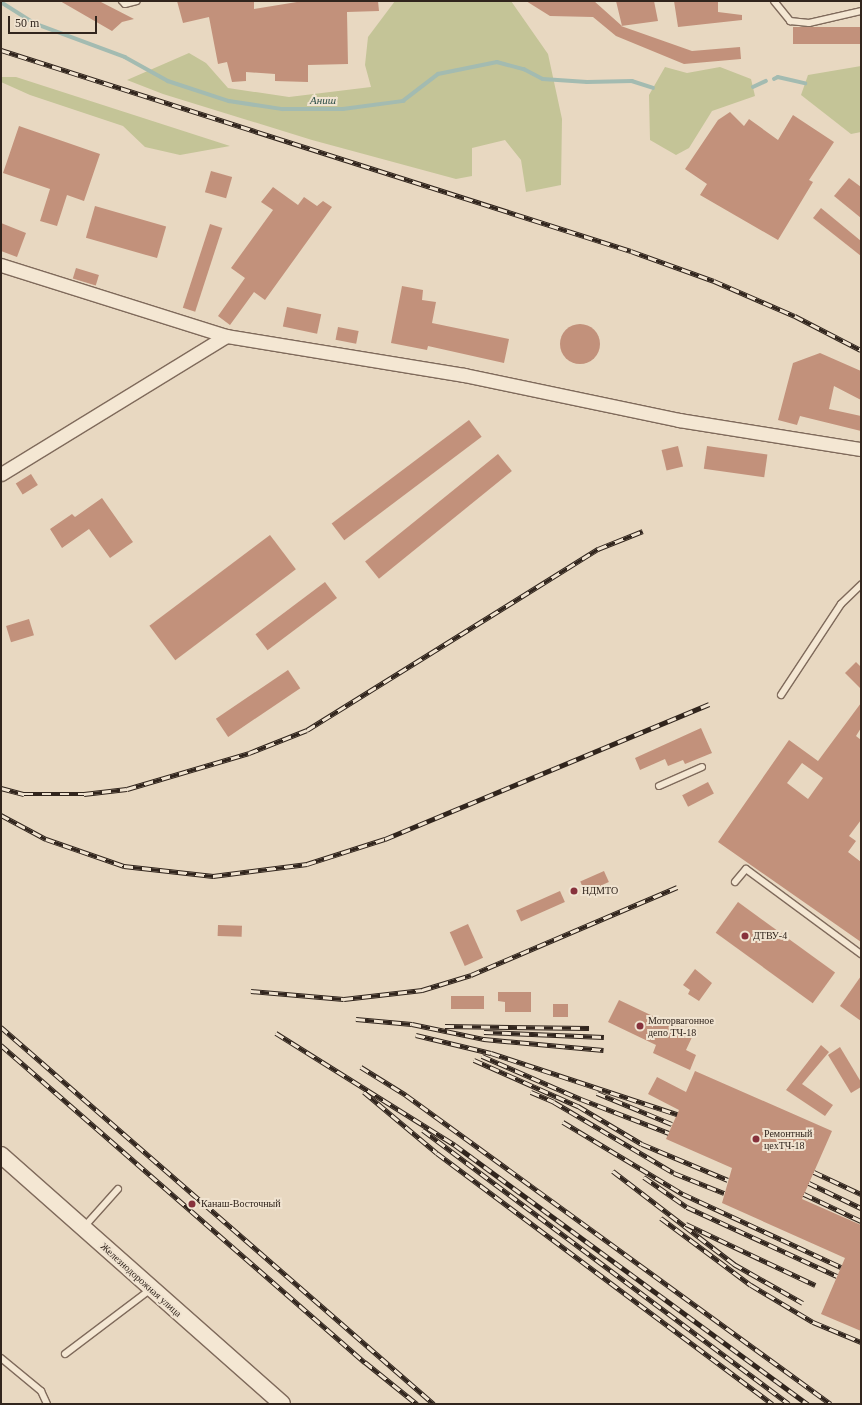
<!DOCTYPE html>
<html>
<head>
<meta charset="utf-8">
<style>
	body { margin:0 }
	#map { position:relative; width:862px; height:1405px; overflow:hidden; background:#e8d8c1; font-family:Georgia,serif }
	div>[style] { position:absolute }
	.green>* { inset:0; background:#c4c497 }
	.stream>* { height:3.5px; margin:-1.75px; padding:0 1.75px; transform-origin:1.75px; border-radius:1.75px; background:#a3bbb1 }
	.building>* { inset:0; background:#c2917b; transform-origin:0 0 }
	.round { border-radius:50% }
	.roads { filter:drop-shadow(1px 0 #7f6a5b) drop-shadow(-1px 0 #7f6a5b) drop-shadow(0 1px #7f6a5b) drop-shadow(0 -1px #7f6a5b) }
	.service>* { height:6px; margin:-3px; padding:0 3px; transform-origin:3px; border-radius:3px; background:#f4e7d3 }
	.minor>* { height:13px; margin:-6.5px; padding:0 6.5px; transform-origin:6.5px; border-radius:6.5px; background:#f4e7d3 }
	.tertiary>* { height:16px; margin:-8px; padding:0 8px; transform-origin:8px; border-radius:8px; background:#f4e7d3 }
	.rail>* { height:4.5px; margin-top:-2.25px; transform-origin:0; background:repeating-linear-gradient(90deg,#f0e3d0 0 9px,#31251d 0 18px); box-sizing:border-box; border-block:1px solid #31251d }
	.dots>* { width:11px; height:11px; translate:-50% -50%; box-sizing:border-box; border:2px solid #f0e3d0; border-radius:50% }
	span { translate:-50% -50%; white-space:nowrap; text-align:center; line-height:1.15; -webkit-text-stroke:4px #f0e3d0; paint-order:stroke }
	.poi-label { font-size:10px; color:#31251d }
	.left { translate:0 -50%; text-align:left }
	.street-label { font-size:10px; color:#31251d }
	.water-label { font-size:11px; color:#2e4f49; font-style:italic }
	.frame { position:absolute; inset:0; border:2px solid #31251d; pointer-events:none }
	.scale { position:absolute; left:8px; top:16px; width:89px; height:18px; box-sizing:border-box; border:2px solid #31251d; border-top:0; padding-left:5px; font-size:12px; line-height:14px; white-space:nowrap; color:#31251d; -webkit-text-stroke:3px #f0e3d0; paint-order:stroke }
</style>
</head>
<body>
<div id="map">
	<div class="green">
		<i style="clip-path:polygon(395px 1px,511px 1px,548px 54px,562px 119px,561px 185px,526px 192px,521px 160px,505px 140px,472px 148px,472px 176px,456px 179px,312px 140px,163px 94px,127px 80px,189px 53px,206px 63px,228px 88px,289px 97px,371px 87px,365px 65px,368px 37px)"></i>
		<i style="clip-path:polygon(861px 66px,861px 132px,851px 134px,801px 95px,808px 75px)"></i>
		<i style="clip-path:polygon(665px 67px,687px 73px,720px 67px,751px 79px,755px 96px,712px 111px,689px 148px,676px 155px,650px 140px,649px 95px)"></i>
		<i style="clip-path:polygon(1px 77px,16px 77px,230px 146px,180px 155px,145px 147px,123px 126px,30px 95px,1px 82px)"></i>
	</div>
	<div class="stream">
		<i style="left:1px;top:2px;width:41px;rotate:32.2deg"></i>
		<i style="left:36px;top:24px;width:95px;rotate:20.3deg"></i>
		<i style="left:125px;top:57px;width:49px;rotate:29.2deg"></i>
		<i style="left:168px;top:81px;width:64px;rotate:18.2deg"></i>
		<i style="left:229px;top:101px;width:54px;rotate:8.6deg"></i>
		<i style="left:282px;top:109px;width:61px"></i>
		<i style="left:343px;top:109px;width:61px;rotate:-7.6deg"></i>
		<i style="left:403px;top:101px;width:44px;rotate:-37.6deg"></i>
		<i style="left:438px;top:74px;width:60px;rotate:-11.5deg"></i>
		<i style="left:497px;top:62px;width:28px;rotate:15deg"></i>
		<i style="left:524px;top:69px;width:21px;rotate:28deg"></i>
		<i style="left:543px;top:79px;width:44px;rotate:3.9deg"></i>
		<i style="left:587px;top:82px;width:45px;rotate:-1.3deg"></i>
		<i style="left:632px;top:81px;width:22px;rotate:18deg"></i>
		<i style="left:774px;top:79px;width:4px;rotate:-27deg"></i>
		<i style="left:778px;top:77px;width:28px;rotate:13deg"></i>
		<i style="left:753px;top:87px;width:14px;rotate:-25deg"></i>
	</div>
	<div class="building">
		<i style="clip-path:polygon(60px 1px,99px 1px,134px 19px,122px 22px,112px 31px)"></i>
		<i style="clip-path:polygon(177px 1px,254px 1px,254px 9px,303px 1px,378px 1px,379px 11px,347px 12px,348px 64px,308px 65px,308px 82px,275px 81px,275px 74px,246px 72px,246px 81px,232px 82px,227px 62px,218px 64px,209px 17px,183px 23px)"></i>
		<i style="clip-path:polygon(526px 1px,594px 1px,622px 26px,616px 1px,654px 1px,658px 21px,621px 26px,692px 51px,740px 47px,741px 59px,684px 64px,616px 36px,593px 17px,550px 16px)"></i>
		<i style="clip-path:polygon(674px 1px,718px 1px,718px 12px,742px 15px,742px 20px,678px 27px)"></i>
		<i style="left:861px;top:27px;width:17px;height:68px;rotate:90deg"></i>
		<i style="clip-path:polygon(730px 112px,744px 126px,749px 119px,778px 140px,793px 115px,834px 142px,809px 180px,813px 182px,778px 240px,700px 195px,707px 184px,685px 169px,718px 120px)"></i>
		<i style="clip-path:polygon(19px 126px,100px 154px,84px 201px,67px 195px,57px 226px,40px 221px,50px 189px,3px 173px)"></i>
		<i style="left:211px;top:171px;width:22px;height:22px;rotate:16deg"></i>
		<i style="clip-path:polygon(849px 178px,861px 187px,861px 218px,834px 196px)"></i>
		<i style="clip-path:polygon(273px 187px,298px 205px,304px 197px,317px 206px,323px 201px,332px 207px,265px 300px,254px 292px,230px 325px,218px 316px,245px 278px,231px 268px,273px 210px,261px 202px)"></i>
		<i style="left:95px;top:206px;width:74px;height:33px;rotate:16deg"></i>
		<i style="clip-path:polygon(821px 208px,861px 241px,861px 256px,813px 218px)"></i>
		<i style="clip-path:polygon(1px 223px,26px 233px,17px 257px,1px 251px)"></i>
		<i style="left:210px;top:224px;width:13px;height:88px;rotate:18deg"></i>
		<i style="left:76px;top:268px;width:24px;height:11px;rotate:17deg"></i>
		<i style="clip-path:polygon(402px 286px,423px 290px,422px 300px,436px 302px,432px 323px,509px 339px,504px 363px,428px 346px,427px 350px,391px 343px)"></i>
		<i style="left:287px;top:307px;width:35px;height:20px;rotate:12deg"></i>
		<i class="round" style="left:560px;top:324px;width:40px;height:40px"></i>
		<i style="left:338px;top:327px;width:21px;height:13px;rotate:11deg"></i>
		<i style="clip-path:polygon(820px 353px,861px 371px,861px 400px,834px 386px,829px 409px,861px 416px,861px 431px,800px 416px,797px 425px,778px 420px,793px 363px)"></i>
		<i style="left:469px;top:420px;width:21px;height:172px;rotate:53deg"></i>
		<i style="left:678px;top:446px;width:21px;height:17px;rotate:76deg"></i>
		<i style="left:707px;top:446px;width:61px;height:23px;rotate:8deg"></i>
		<i style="left:498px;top:454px;width:22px;height:171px;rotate:51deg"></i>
		<i style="left:31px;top:474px;width:13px;height:18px;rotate:58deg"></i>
		<i style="clip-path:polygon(102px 498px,133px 542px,110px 558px,89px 529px,62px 548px,50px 529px,72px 514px,75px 517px)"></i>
		<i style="left:270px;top:535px;width:43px;height:151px;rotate:53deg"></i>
		<i style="left:325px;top:582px;width:20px;height:87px;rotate:53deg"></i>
		<i style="left:29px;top:619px;width:17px;height:24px;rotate:73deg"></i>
		<i style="clip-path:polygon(856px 662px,861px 667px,861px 689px,845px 673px)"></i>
		<i style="left:288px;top:670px;width:22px;height:87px;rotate:56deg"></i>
		<i style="clip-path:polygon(evenodd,861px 703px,861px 728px,856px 736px,861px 740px,861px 820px,849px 836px,856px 841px,848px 852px,861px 862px,861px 942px,718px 842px,789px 740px,818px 761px,861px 703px,802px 763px,823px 778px,808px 799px,787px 783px,802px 763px)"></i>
		<i style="clip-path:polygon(701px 728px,712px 753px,685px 764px,683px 760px,668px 766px,665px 759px,640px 770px,635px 758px)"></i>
		<i style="left:708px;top:782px;width:13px;height:29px;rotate:63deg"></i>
		<i style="left:604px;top:871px;width:12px;height:26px;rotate:66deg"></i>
		<i style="left:560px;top:891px;width:12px;height:48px;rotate:66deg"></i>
		<i style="left:738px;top:902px;width:120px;height:38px;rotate:36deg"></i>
		<i style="left:468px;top:924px;width:37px;height:20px;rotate:66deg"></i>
		<i style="left:218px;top:925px;width:24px;height:11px;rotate:2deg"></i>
		<i style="clip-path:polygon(695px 969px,712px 983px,699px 1001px,688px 994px,690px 990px,683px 985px)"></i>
		<i style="clip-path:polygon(861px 976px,861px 1021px,840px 1006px)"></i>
		<i style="clip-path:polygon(498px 992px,531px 992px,531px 1012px,505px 1012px,505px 1002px,498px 1001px)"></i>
		<i style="left:451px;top:996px;width:33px;height:13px"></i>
		<i style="clip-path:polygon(619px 1000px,693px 1035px,686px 1050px,696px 1055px,690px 1070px,653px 1053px,656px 1045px,608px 1022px)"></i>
		<i style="left:568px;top:1004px;width:13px;height:15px;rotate:90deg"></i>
		<i style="clip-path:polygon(821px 1045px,829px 1052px,802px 1084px,833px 1105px,825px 1116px,786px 1090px)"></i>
		<i style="clip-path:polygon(840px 1047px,861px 1082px,861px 1087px,851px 1093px,828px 1055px)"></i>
		<i style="clip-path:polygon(695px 1071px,832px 1131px,802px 1199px,861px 1225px,861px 1331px,821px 1314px,845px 1258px,722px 1203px,732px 1168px,666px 1139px,679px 1110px,648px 1094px,657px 1077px,686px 1092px)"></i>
	</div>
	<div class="roads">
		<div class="service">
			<i style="left:122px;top:1px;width:4px;rotate:45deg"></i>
			<i style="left:125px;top:4px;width:12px;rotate:-14deg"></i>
			<i style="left:774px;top:1px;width:26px;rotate:51deg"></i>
			<i style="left:790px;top:21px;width:19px;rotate:6deg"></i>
			<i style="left:809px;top:23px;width:53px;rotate:-13deg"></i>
			<i style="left:781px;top:695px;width:109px;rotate:-56.6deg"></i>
			<i style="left:841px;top:604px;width:28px;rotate:-44deg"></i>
			<i style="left:659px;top:786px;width:47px;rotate:-23.8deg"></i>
			<i style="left:735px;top:882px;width:17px;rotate:-50deg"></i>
			<i style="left:746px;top:869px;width:143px;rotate:36.5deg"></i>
			<i style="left:84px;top:1227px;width:51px;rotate:-48.2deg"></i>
			<i style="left:65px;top:1354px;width:108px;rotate:-37.1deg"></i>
			<i style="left:1px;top:1358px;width:52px;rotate:39.5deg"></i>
			<i style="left:41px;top:1391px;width:14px;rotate:65deg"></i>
		</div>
		<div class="minor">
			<i style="left:1px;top:265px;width:236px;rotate:17.5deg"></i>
			<i style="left:226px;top:336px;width:241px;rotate:9.3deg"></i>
			<i style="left:464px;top:375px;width:220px;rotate:11.8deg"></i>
			<i style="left:679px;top:420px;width:184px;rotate:9.1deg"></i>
			<i style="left:1px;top:474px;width:264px;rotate:-31.5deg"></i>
		</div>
		<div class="tertiary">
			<i style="left:1px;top:1155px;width:375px;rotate:41.5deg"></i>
		</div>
	</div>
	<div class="rail">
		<i style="left:1px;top:50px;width:661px;rotate:17.7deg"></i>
		<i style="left:631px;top:251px;width:88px;rotate:19.9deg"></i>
		<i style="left:714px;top:281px;width:88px;rotate:23.4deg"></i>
		<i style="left:795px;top:316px;width:74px;rotate:27.3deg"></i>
		<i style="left:1px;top:788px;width:24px;rotate:15deg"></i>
		<i style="left:24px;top:794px;width:60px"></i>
		<i style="left:84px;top:794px;width:43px;rotate:-6.6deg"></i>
		<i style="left:127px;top:789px;width:127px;rotate:-16.4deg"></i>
		<i style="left:249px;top:753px;width:62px;rotate:-21.6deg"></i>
		<i style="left:307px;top:730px;width:343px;rotate:-31.9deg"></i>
		<i style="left:598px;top:549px;width:48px;rotate:-21.8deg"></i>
		<i style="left:1px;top:815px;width:51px;rotate:28.1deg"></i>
		<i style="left:46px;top:839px;width:83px;rotate:19.1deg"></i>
		<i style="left:124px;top:866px;width:90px;rotate:6.4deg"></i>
		<i style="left:213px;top:876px;width:95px;rotate:-7.3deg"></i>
		<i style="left:307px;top:864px;width:82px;rotate:-17.8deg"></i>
		<i style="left:385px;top:839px;width:351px;rotate:-22.6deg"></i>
		<i style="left:251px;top:991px;width:93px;rotate:4.9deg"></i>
		<i style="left:344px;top:999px;width:79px;rotate:-6.6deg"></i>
		<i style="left:422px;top:990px;width:51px;rotate:-17deg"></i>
		<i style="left:471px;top:975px;width:224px;rotate:-23.1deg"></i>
		<i style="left:356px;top:1019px;width:56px;rotate:5.1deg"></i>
		<i style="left:412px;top:1024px;width:74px;rotate:11.8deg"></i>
		<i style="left:484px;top:1039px;width:120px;rotate:5.3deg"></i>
		<i style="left:445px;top:1026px;width:144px;rotate:0.8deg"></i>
		<i style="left:1px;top:1027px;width:574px;rotate:41.05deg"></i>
		<i style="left:484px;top:1032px;width:120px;rotate:2.4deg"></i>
		<i style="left:276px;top:1033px;width:211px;rotate:32deg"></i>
		<i style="left:455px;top:1145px;width:438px;rotate:36.3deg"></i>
		<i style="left:416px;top:1035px;width:77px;rotate:13.5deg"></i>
		<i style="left:491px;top:1053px;width:196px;rotate:18.2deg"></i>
		<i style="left:1px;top:1045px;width:483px;rotate:41.1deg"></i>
		<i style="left:365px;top:1362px;width:67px;rotate:38.9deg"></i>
		<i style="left:482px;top:1056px;width:108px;rotate:23.5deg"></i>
		<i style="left:581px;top:1099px;width:94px;rotate:21.1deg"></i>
		<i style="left:474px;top:1060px;width:114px;rotate:23.9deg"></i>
		<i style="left:578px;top:1106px;width:74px;rotate:30.7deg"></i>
		<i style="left:642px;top:1144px;width:93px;rotate:22.7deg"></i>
		<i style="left:361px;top:1067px;width:53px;rotate:31.9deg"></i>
		<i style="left:406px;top:1095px;width:525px;rotate:36.02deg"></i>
		<i style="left:364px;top:1092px;width:95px;rotate:39.9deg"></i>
		<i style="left:437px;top:1153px;width:419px;rotate:36.8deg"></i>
		<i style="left:531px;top:1092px;width:25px;rotate:23deg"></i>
		<i style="left:554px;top:1102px;width:139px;rotate:30.6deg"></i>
		<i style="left:674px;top:1173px;width:54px;rotate:21.8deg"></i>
		<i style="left:597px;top:1093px;width:81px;rotate:22.5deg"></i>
		<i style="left:563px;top:1122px;width:140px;rotate:31deg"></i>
		<i style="left:683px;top:1194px;width:174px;rotate:24.8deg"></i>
		<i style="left:423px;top:1130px;width:457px;rotate:36.8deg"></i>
		<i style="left:613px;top:1171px;width:153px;rotate:37.5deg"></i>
		<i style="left:734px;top:1264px;width:79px;rotate:29.5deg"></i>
		<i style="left:814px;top:1172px;width:52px;rotate:25.1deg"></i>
		<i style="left:644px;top:1177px;width:52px;rotate:34.9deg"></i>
		<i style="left:687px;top:1207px;width:165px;rotate:24.7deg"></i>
		<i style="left:809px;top:1183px;width:58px;rotate:25.7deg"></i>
		<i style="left:804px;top:1194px;width:63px;rotate:25.3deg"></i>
		<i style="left:661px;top:1218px;width:112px;rotate:36.7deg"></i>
		<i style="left:751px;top:1285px;width:72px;rotate:30.8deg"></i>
		<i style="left:813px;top:1322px;width:52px;rotate:22.6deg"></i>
		<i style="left:686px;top:1224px;width:143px;rotate:25.3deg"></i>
	</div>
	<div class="dots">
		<i style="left:574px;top:891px;background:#87323c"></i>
		<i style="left:745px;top:936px;background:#87323c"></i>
		<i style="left:640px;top:1026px;background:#87323c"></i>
		<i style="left:756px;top:1139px;background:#87323c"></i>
		<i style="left:192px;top:1204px;background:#87323c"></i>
	</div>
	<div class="poi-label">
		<span class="left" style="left:582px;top:891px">НДМТО</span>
		<span class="left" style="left:753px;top:936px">ДТВУ-4</span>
		<span class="left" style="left:648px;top:1026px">Моторвагонное<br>депо ТЧ-18</span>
		<span class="left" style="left:764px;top:1139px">Ремонтный<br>цехТЧ-18</span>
		<span class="left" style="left:201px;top:1204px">Канаш-Восточный</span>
	</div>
	<div class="street-label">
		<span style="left:141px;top:1280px;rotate:42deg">Железнодорожная улица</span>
	</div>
	<div class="water-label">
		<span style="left:323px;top:100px">Аниш</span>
	</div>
	<div class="frame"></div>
	<div class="scale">50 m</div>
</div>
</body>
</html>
